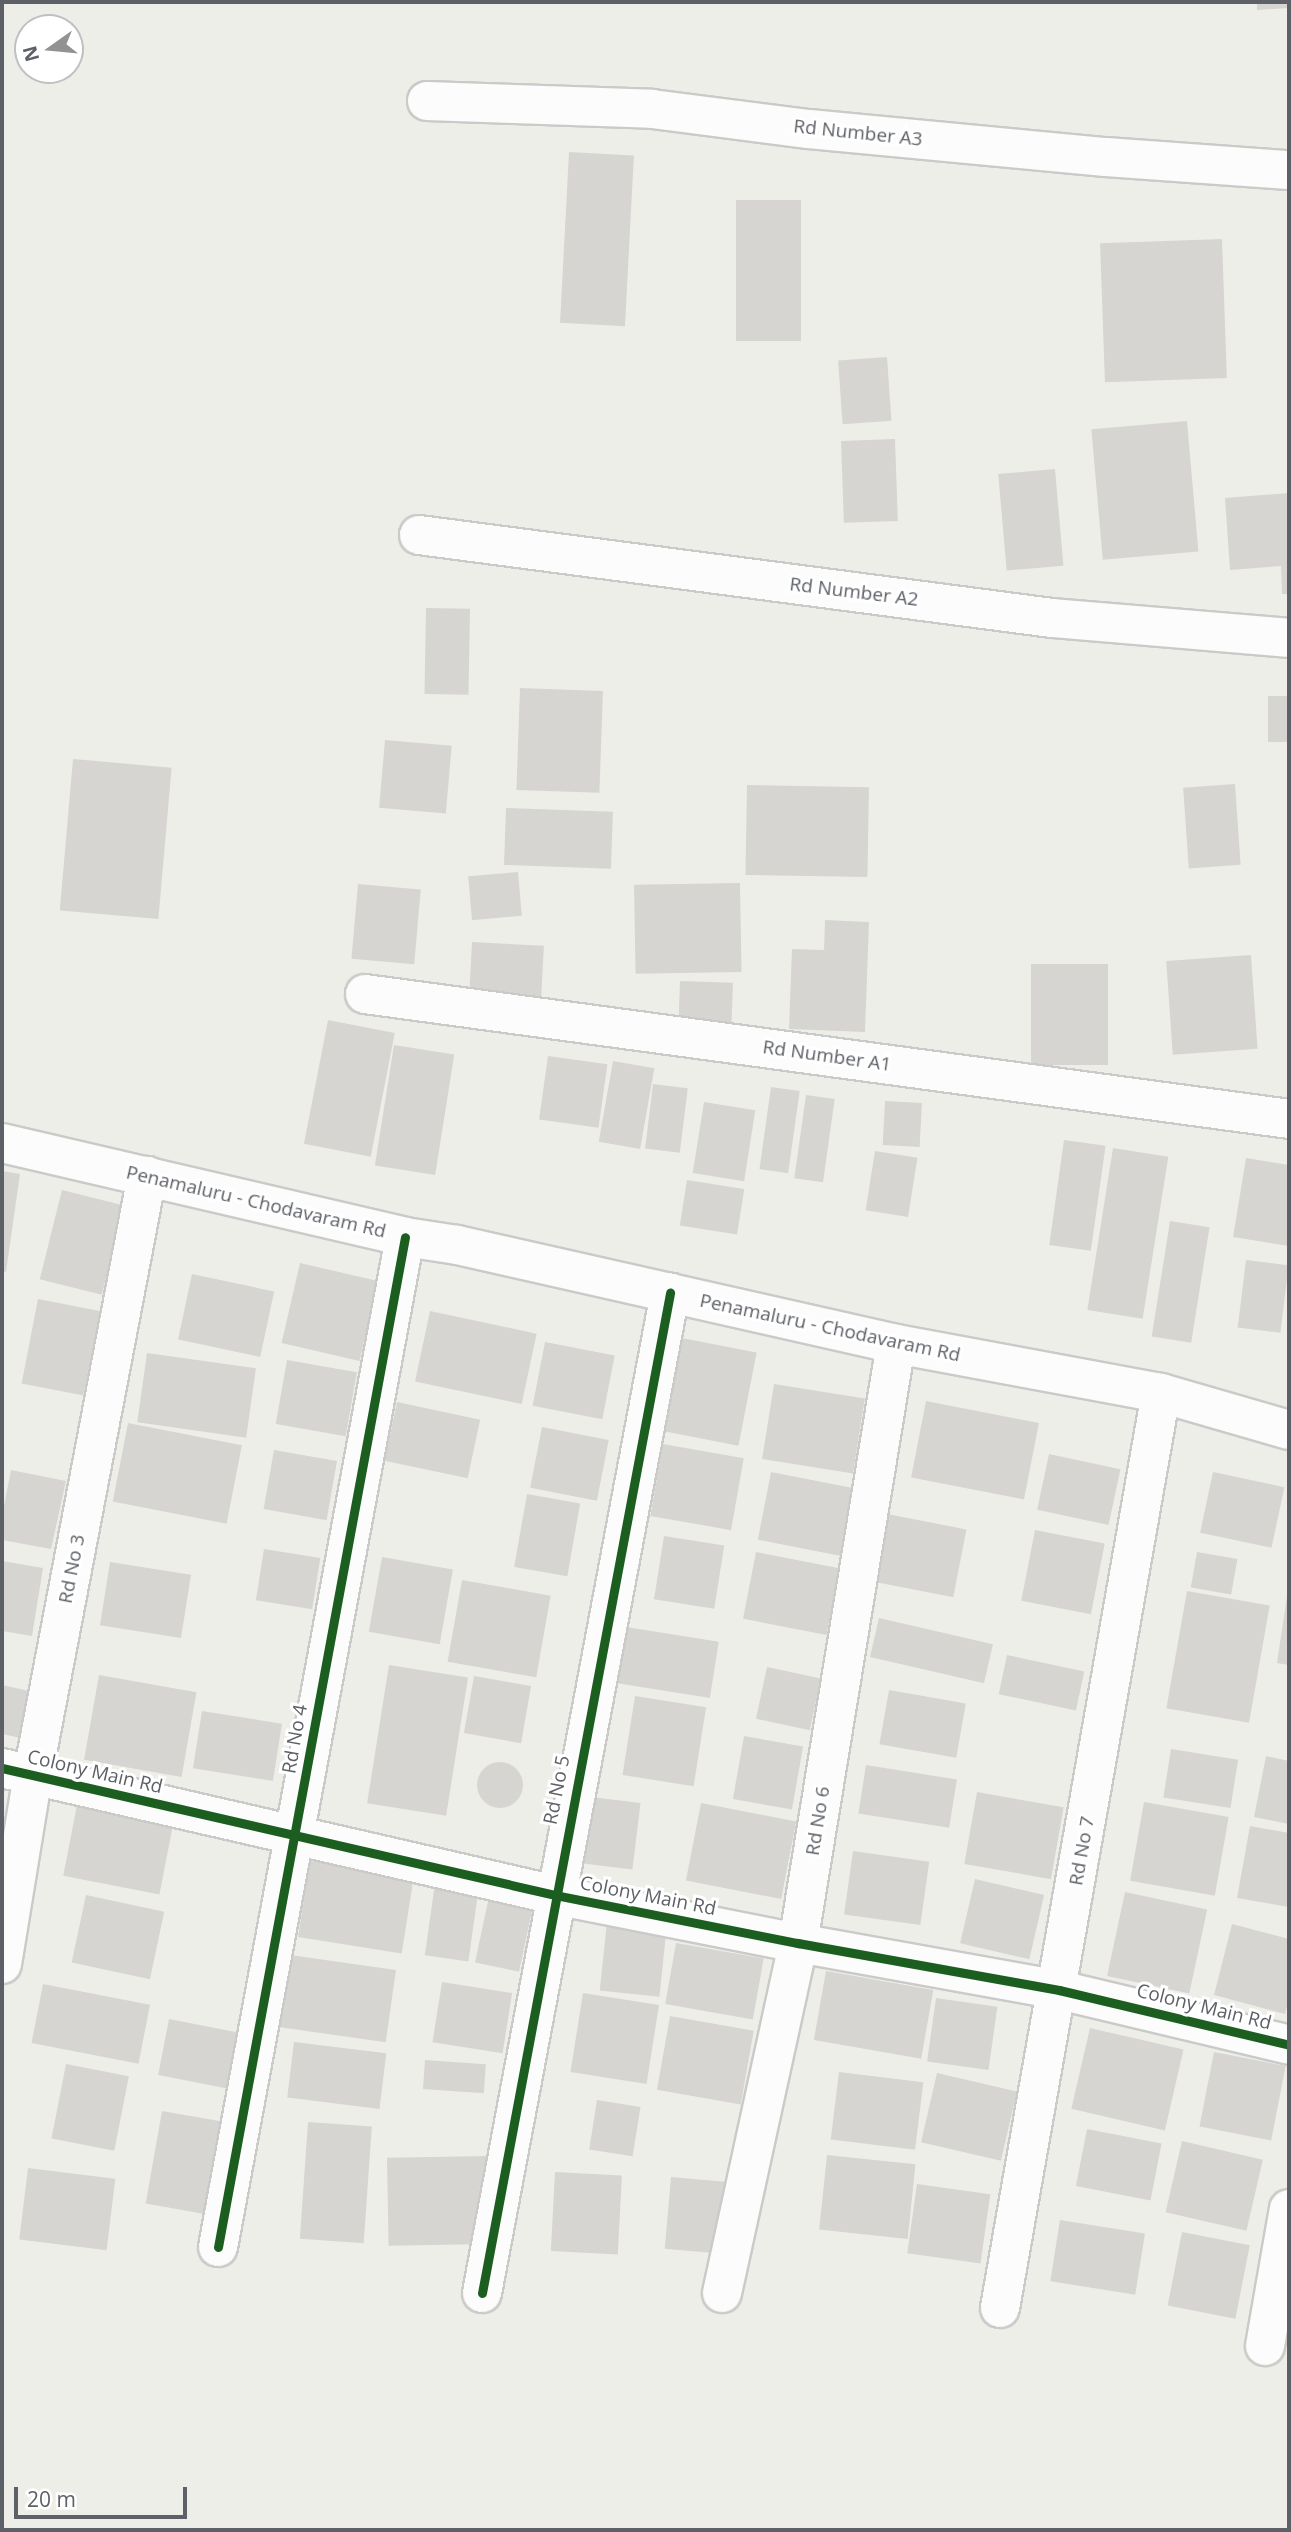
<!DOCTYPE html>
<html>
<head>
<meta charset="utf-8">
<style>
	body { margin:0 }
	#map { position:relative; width:1291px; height:2532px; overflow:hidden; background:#eeeee9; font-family:"Open Sans",sans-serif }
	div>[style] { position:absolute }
	.building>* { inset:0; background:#d6d5d2; transform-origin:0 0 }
	.round { border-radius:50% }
	.roads { filter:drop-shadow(2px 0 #cacbc9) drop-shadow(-2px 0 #cacbc9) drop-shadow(0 2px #cacbc9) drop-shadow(0 -2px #cacbc9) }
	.minor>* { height:38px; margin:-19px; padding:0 19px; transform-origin:19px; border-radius:19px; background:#fcfcfc }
	.secondary>* { height:38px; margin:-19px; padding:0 19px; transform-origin:19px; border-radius:19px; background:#fcfcfc }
	.cycleway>* { height:9px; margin:-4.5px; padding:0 4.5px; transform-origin:4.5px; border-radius:4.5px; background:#1b5e20 }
	span { translate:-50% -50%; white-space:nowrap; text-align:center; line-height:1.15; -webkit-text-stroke:6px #fff; paint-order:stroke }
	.street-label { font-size:19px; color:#5d6167 }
	.frame { position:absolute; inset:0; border:4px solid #5d6167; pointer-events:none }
	.north { position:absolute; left:14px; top:14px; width:70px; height:70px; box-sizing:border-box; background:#fff; border:2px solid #bec0c2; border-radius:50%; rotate:255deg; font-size:19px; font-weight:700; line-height:28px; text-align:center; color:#5d6167 }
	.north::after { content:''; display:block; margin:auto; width:24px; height:32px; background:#909294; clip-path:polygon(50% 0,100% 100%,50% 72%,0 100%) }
	.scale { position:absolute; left:14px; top:2487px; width:173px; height:32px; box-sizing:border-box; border:4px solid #5d6167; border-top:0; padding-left:9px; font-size:21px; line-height:24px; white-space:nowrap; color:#5d6167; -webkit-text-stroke:5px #fff; paint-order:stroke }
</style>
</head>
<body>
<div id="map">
	<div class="building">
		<i style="clip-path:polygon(1257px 2px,1289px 2px,1289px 8px,1257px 10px)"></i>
		<i style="left:569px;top:152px;width:65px;height:171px;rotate:3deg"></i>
		<i style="left:801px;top:200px;width:141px;height:65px;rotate:90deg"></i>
		<i style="left:1222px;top:239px;width:139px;height:122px;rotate:88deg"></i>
		<i style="left:887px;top:357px;width:64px;height:49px;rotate:86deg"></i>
		<i style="left:1187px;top:421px;width:131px;height:96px;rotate:85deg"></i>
		<i style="left:895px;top:439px;width:82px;height:54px;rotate:88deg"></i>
		<i style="left:1055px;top:469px;width:97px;height:57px;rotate:85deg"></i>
		<i style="clip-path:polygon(1289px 493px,1289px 594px,1282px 594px,1281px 566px,1230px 570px,1225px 498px)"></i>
		<i style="left:426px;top:608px;width:44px;height:86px;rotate:1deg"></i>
		<i style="left:520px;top:688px;width:83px;height:102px;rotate:2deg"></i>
		<i style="left:1268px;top:696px;width:21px;height:46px"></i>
		<i style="left:385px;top:740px;width:67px;height:68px;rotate:5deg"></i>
		<i style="left:73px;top:759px;width:99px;height:152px;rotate:5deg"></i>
		<i style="left:1235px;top:784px;width:81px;height:52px;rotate:86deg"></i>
		<i style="left:747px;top:785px;width:122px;height:90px;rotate:1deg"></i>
		<i style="left:506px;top:808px;width:107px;height:57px;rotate:2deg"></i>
		<i style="left:518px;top:872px;width:44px;height:50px;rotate:85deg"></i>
		<i style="left:740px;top:883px;width:89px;height:106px;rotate:89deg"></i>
		<i style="left:358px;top:884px;width:63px;height:75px;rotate:5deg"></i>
		<i style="clip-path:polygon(825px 920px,869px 922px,865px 1032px,789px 1029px,792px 949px,824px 950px)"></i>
		<i style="left:472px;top:942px;width:72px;height:57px;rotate:3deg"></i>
		<i style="left:1251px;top:955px;width:94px;height:85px;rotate:86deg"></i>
		<i style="left:1031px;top:964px;width:77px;height:101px"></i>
		<i style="left:680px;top:981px;width:53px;height:40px;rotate:2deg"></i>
		<i style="left:328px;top:1020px;width:68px;height:126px;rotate:11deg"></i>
		<i style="left:394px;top:1045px;width:61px;height:122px;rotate:9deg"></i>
		<i style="left:548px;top:1056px;width:60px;height:64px;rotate:8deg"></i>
		<i style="left:613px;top:1061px;width:42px;height:82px;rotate:10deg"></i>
		<i style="left:653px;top:1084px;width:35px;height:65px;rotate:7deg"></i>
		<i style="left:771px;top:1087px;width:29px;height:83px;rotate:8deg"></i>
		<i style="left:806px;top:1095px;width:29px;height:84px;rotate:8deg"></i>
		<i style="left:885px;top:1101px;width:37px;height:44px;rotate:3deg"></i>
		<i style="left:704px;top:1102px;width:52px;height:72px;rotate:9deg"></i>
		<i style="left:1064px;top:1140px;width:42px;height:106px;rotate:8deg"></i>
		<i style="left:1113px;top:1148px;width:56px;height:164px;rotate:9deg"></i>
		<i style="left:875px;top:1151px;width:43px;height:60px;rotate:9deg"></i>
		<i style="clip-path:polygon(1246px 1158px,1289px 1165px,1289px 1246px,1233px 1237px)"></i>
		<i style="clip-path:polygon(2px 1171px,20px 1174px,6px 1272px,2px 1271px)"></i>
		<i style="left:687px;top:1180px;width:58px;height:46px;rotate:9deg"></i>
		<i style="left:62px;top:1190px;width:64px;height:92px;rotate:14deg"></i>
		<i style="left:1170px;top:1221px;width:40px;height:117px;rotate:9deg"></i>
		<i style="left:1246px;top:1260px;width:43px;height:68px;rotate:7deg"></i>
		<i style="left:300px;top:1263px;width:80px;height:82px;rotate:13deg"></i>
		<i style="left:192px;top:1274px;width:84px;height:67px;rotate:12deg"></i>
		<i style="left:38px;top:1299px;width:63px;height:86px;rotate:11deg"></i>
		<i style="left:430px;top:1311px;width:109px;height:72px;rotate:12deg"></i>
		<i style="left:682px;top:1338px;width:76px;height:95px;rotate:11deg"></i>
		<i style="left:545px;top:1342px;width:71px;height:65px;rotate:11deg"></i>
		<i style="left:147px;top:1353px;width:110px;height:70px;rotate:8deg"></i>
		<i style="left:287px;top:1360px;width:71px;height:65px;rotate:10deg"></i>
		<i style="left:774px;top:1384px;width:92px;height:76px;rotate:9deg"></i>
		<i style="left:926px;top:1401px;width:115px;height:78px;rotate:11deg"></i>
		<i style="left:397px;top:1402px;width:85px;height:60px;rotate:12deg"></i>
		<i style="left:128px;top:1423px;width:116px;height:80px;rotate:11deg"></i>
		<i style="left:542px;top:1427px;width:68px;height:62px;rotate:11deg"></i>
		<i style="left:663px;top:1444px;width:82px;height:73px;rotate:10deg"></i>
		<i style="left:274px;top:1450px;width:64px;height:60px;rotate:10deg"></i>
		<i style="left:1049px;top:1454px;width:73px;height:57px;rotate:12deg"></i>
		<i style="clip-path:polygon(11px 1470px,66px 1481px,51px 1549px,2px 1540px,2px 1516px)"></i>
		<i style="left:771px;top:1472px;width:86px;height:69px;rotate:11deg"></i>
		<i style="left:1213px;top:1472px;width:73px;height:62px;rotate:12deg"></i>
		<i style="left:527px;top:1494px;width:54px;height:74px;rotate:10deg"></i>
		<i style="left:882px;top:1513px;width:86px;height:69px;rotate:11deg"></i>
		<i style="left:1035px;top:1530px;width:71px;height:72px;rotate:11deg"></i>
		<i style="left:664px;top:1536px;width:61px;height:64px;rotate:9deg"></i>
		<i style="left:264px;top:1549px;width:57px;height:52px;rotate:9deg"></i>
		<i style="left:756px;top:1552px;width:85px;height:68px;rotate:11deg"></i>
		<i style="left:1197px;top:1552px;width:41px;height:36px;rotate:10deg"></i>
		<i style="left:382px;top:1557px;width:72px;height:76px;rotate:10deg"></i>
		<i style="clip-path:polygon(2px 1561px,43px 1568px,32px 1636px,2px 1631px)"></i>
		<i style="left:110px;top:1562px;width:82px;height:64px;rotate:9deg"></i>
		<i style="left:462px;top:1580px;width:90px;height:83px;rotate:10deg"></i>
		<i style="clip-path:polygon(1288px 1589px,1289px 1589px,1289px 1665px,1277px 1663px)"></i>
		<i style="left:1187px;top:1591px;width:84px;height:119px;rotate:10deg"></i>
		<i style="left:879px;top:1618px;width:117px;height:40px;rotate:13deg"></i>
		<i style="left:620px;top:1626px;width:100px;height:57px;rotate:9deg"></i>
		<i style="left:1007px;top:1655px;width:79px;height:40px;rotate:12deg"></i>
		<i style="left:389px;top:1665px;width:80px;height:140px;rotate:9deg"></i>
		<i style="left:767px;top:1667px;width:55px;height:53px;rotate:12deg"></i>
		<i style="left:99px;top:1675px;width:99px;height:86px;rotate:10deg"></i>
		<i style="left:474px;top:1676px;width:58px;height:58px;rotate:10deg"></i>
		<i style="clip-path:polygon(2px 1685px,29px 1691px,21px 1738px,2px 1734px)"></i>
		<i style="left:889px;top:1690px;width:78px;height:55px;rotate:10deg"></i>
		<i style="left:635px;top:1696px;width:72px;height:80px;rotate:9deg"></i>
		<i style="left:202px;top:1711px;width:81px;height:58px;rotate:9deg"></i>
		<i style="left:744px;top:1736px;width:60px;height:64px;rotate:10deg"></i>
		<i style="left:1171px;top:1749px;width:68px;height:49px;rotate:9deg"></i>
		<i style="clip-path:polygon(1266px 1756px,1289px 1761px,1289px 1824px,1254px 1817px)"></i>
		<i class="round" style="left:477px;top:1762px;width:46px;height:46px"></i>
		<i style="left:866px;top:1765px;width:92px;height:49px;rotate:9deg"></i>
		<i style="left:977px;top:1792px;width:88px;height:73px;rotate:10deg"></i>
		<i style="left:583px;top:1796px;width:58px;height:67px;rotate:7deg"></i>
		<i style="left:1144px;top:1802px;width:86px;height:80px;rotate:10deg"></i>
		<i style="left:701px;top:1803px;width:97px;height:79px;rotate:11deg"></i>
		<i style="left:77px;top:1805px;width:98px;height:72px;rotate:11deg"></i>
		<i style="clip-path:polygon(1250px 1826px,1289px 1833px,1289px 1907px,1237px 1898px)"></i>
		<i style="left:853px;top:1851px;width:77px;height:64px;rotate:8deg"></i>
		<i style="left:310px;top:1861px;width:105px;height:77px;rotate:9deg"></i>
		<i style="left:975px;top:1879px;width:71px;height:66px;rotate:13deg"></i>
		<i style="left:435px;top:1883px;width:44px;height:73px;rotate:8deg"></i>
		<i style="left:490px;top:1892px;width:45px;height:72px;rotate:12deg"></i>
		<i style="left:1125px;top:1892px;width:84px;height:86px;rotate:12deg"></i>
		<i style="left:86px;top:1895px;width:80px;height:69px;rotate:12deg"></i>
		<i style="left:608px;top:1912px;width:60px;height:79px;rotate:6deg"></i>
		<i style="clip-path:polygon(1232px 1924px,1289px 1939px,1289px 1998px,1285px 2014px,1214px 1995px)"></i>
		<i style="left:676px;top:1943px;width:89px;height:62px;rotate:10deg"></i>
		<i style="left:290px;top:1955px;width:107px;height:73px;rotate:8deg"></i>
		<i style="left:826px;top:1971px;width:109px;height:70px;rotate:10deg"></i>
		<i style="left:442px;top:1982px;width:71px;height:61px;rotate:9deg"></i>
		<i style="left:43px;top:1984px;width:109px;height:60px;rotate:11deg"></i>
		<i style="left:583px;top:1993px;width:77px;height:80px;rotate:9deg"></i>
		<i style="left:936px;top:1998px;width:62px;height:64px;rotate:8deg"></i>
		<i style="left:670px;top:2016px;width:85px;height:75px;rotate:10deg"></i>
		<i style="left:169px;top:2019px;width:77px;height:57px;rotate:11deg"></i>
		<i style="left:1090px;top:2028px;width:96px;height:83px;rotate:13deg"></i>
		<i style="left:294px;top:2042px;width:93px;height:56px;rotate:7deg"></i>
		<i style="left:1214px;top:2052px;width:73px;height:76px;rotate:11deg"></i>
		<i style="left:425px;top:2060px;width:61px;height:29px;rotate:4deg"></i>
		<i style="left:66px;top:2064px;width:64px;height:76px;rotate:11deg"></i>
		<i style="left:839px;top:2072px;width:85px;height:68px;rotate:7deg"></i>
		<i style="left:937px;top:2073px;width:82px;height:71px;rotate:13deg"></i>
		<i style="left:597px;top:2100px;width:44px;height:50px;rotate:9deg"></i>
		<i style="left:162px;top:2111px;width:64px;height:94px;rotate:10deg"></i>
		<i style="left:308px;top:2122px;width:64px;height:117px;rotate:4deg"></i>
		<i style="left:1087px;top:2129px;width:76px;height:58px;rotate:11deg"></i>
		<i style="left:1182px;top:2141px;width:83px;height:73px;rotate:13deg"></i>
		<i style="left:827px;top:2155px;width:89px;height:75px;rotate:6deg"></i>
		<i style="left:488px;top:2156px;width:88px;height:101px;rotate:89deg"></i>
		<i style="left:28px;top:2168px;width:88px;height:72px;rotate:7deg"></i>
		<i style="left:555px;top:2172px;width:67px;height:79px;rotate:3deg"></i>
		<i style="left:671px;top:2177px;width:60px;height:72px;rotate:5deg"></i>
		<i style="left:917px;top:2184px;width:74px;height:70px;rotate:8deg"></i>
		<i style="left:1060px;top:2220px;width:86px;height:62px;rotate:9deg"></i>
		<i style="left:1182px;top:2232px;width:69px;height:75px;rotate:11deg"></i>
	</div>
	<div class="roads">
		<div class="minor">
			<i style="left:427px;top:101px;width:225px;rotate:2deg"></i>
			<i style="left:652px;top:109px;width:158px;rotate:7.3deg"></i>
			<i style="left:809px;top:129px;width:298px;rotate:5.4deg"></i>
			<i style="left:1106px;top:157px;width:183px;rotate:4.1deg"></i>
			<i style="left:419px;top:535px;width:638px;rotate:7.47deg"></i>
			<i style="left:1052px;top:618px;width:238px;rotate:4.8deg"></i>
			<i style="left:365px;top:994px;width:932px;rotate:7.7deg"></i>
			<i style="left:2px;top:1768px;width:567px;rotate:12.93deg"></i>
			<i style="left:555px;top:1895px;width:248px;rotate:11.2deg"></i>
			<i style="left:798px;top:1943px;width:265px;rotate:10.2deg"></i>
			<i style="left:1059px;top:1990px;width:236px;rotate:13.4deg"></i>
			<i style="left:2px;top:1964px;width:193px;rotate:-80.7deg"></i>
			<i style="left:33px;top:1774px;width:609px;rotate:-79.21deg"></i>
			<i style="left:218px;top:2247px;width:1027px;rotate:-79.51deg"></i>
			<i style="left:482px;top:2293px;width:1018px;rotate:-79.35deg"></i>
			<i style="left:722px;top:2293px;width:358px;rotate:-77.7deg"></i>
			<i style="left:798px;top:1943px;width:607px;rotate:-80.71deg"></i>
			<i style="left:1000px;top:2308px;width:929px;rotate:-80.02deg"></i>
			<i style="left:1265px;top:2346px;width:139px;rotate:-80.1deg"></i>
		</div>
		<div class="secondary">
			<i style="left:2px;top:1143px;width:414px;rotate:13.1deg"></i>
			<i style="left:405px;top:1237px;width:53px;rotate:8.7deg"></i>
			<i style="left:457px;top:1245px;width:450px;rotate:12.7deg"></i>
			<i style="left:896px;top:1344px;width:269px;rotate:10.5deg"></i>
			<i style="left:1161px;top:1393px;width:133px;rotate:16.1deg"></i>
		</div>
	</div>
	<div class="cycleway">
		<i style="left:2px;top:1768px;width:567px;rotate:12.93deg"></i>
		<i style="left:555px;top:1895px;width:248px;rotate:11.2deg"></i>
		<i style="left:798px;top:1943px;width:265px;rotate:10.2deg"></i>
		<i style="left:1059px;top:1990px;width:236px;rotate:13.4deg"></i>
		<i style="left:218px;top:2247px;width:1027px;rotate:-79.51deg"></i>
		<i style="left:482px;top:2293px;width:1018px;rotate:-79.35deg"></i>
	</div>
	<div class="street-label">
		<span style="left:858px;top:133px;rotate:6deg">Rd Number A3</span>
		<span style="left:854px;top:592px;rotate:7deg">Rd Number A2</span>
		<span style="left:827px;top:1056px;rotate:8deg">Rd Number A1</span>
		<span style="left:256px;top:1202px;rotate:13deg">Penamaluru - Chodavaram Rd</span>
		<span style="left:830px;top:1328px;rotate:12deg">Penamaluru - Chodavaram Rd</span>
		<span style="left:72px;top:1569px;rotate:-79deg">Rd No 3</span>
		<span style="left:295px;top:1739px;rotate:-80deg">Rd No 4</span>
		<span style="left:95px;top:1772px;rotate:13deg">Colony Main Rd</span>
		<span style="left:557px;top:1790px;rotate:-79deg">Rd No 5</span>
		<span style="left:818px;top:1821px;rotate:-81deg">Rd No 6</span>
		<span style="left:1082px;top:1851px;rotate:-80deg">Rd No 7</span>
		<span style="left:648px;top:1896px;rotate:11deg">Colony Main Rd</span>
		<span style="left:1204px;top:2007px;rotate:14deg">Colony Main Rd</span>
	</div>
	<div class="frame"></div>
	<div class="north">N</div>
	<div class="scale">20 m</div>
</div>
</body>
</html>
